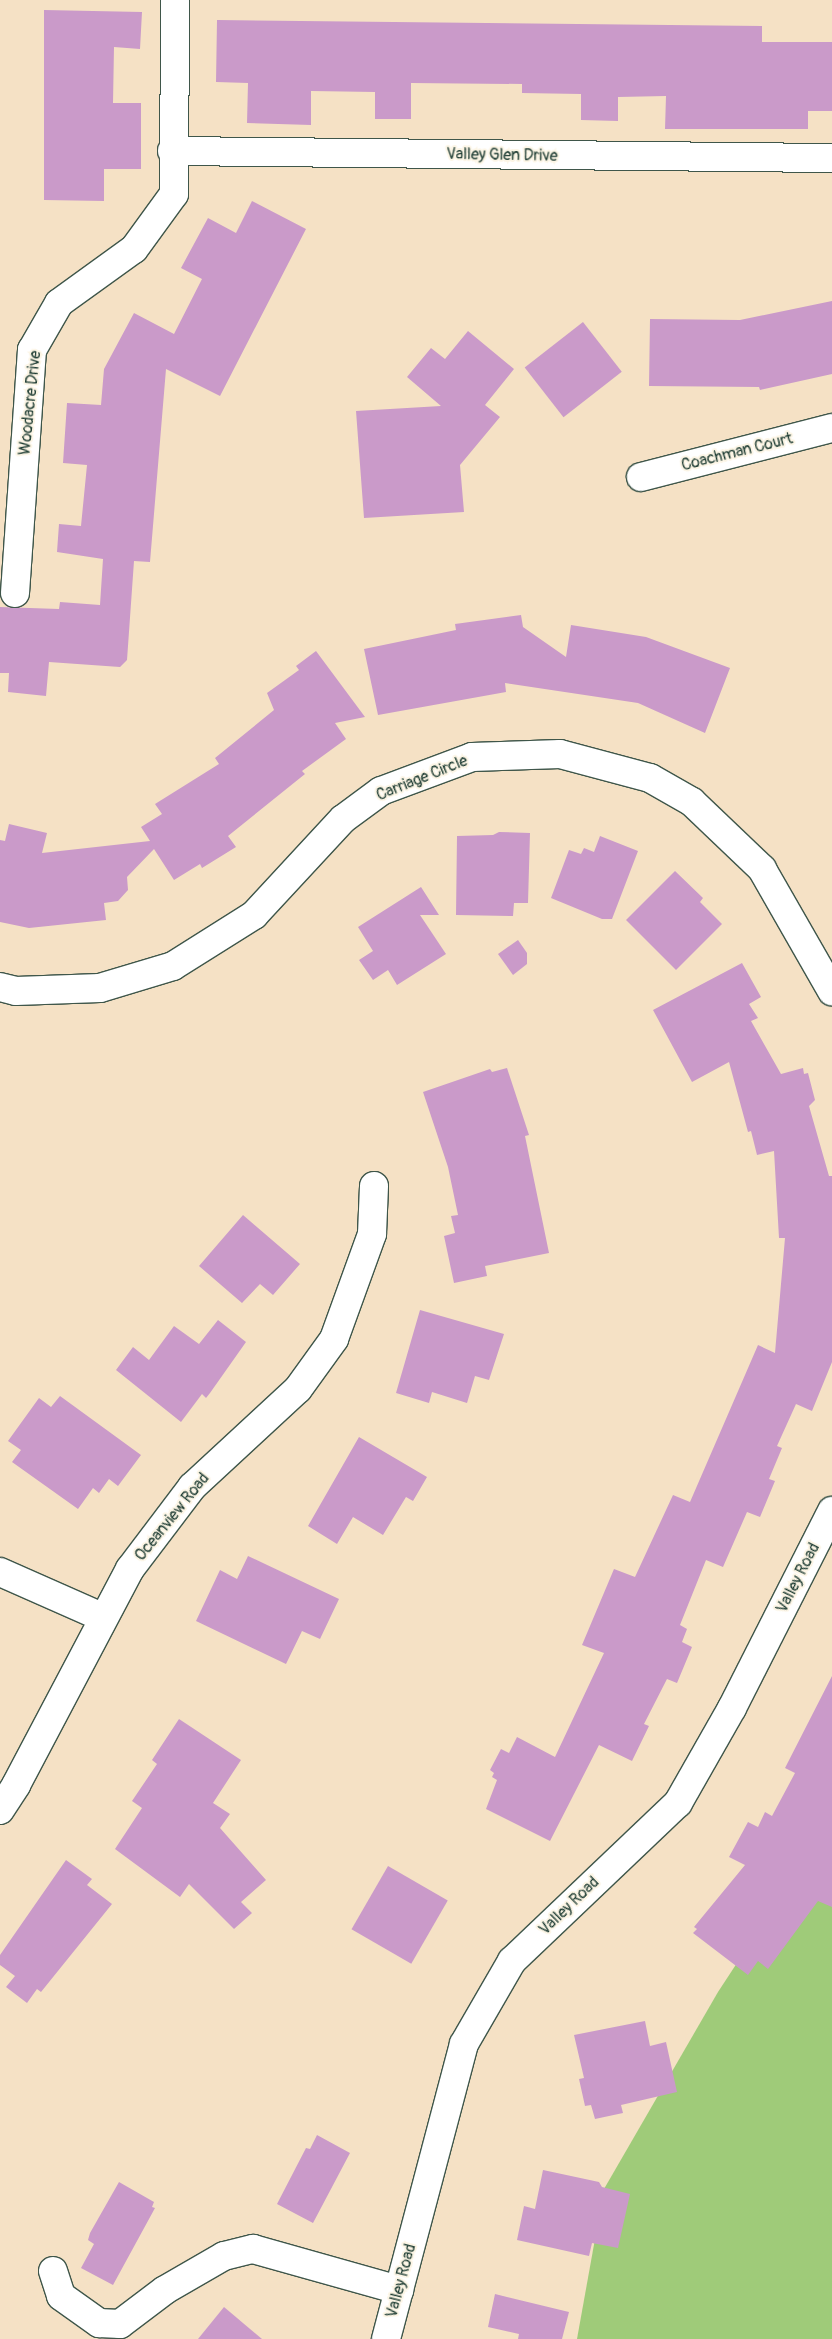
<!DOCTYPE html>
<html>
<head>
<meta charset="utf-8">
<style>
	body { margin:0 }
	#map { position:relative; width:832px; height:2339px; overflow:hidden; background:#f5e1c5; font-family:Pangolin,sans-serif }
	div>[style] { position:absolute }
	.green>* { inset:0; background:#9fcb79 }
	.building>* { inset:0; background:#ca9ac9; transform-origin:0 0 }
	.roads { filter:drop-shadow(1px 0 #3f564a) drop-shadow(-1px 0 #3f564a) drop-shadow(0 1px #3f564a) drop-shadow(0 -1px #3f564a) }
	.minor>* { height:28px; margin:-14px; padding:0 14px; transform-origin:14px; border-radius:14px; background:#fff }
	span { translate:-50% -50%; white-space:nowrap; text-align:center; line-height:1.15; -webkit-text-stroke:4px #fcf5e5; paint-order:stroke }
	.street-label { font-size:16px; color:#1f3d34 }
</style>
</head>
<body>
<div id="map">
	<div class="green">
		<i style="clip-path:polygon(832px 1818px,832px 2339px,577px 2339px,604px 2189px,718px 1992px)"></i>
	</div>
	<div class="building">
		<i style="clip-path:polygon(44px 10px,142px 12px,140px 49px,114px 47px,113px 103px,141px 103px,141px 169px,104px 169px,104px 201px,44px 200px)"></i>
		<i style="clip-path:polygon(217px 20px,762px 26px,762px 42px,832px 42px,832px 111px,808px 111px,808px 129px,665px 129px,666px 96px,618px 97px,618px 121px,581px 120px,581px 94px,522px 93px,522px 84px,411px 83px,411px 119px,375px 119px,375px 92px,311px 91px,311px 125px,247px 123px,248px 83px,216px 82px)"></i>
		<i style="clip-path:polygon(252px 201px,306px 229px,220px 396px,166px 369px,150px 562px,134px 561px,127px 660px,120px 667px,49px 662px,46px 696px,8px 692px,9px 673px,0 673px,0 607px,59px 609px,60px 602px,100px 605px,103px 559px,57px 552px,59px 524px,81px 526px,87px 465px,63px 463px,67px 403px,101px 405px,104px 369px,134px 313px,174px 334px,202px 279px,181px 268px,208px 218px,236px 233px)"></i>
		<i style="clip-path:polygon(832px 301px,832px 374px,760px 390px,759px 387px,649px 386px,650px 319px,740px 320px)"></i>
		<i style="left:583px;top:322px;width:63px;height:74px;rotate:52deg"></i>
		<i style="clip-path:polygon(468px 331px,514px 369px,485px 405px,500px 417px,460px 465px,464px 512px,364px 518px,356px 411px,441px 406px,407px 377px,431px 348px,445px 359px)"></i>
		<i style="clip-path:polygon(521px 615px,523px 627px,566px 657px,571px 625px,646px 637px,730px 668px,705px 733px,638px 703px,505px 683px,506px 692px,378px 715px,364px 649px,456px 630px,455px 624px)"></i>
		<i style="clip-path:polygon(316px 651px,365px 717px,335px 723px,346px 739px,302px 771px,305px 774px,228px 836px,236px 847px,202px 868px,200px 864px,174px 880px,154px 849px,127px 877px,128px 890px,118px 901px,104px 903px,106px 920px,29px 928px,0 922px,0 840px,5px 841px,9px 824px,47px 833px,42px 853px,150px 841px,141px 827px,162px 814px,155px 804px,219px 764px,215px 758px,274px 710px,267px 693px,299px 670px,296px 666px)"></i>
		<i style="clip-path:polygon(499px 832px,530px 833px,528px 903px,514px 903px,513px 916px,456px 915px,457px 836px,493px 835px)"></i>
		<i style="clip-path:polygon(600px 836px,638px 851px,612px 919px,602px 919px,551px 898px,569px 850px,581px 854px,584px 848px,594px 852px)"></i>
		<i style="clip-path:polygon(675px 871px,703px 898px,700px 902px,722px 924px,676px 970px,626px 920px)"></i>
		<i style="clip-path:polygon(421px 887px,439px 915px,420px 915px,446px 954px,397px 985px,388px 970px,373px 980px,359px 960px,373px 951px,358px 927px)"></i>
		<i style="clip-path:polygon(518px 940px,527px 953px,527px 964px,513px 975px,498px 954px)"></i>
		<i style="clip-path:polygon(742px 963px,761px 997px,749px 1004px,758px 1018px,751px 1021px,781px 1074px,803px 1068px,804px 1074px,808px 1073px,815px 1100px,809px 1106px,829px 1176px,832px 1176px,832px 1362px,812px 1411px,796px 1404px,777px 1446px,782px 1448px,769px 1479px,775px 1481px,760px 1517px,747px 1512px,723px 1567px,706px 1560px,680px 1625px,687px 1629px,682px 1642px,692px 1647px,677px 1683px,667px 1679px,644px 1724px,649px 1726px,632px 1761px,599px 1745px,550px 1841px,486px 1809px,497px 1780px,492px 1777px,494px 1773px,490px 1770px,501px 1749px,509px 1753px,517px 1737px,555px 1757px,604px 1653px,582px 1645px,614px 1569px,635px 1577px,673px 1495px,690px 1502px,758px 1345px,775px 1353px,785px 1238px,779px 1238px,774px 1151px,757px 1155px,751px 1131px,748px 1132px,729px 1062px,692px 1082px,653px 1010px)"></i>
		<i style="clip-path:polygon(507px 1068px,529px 1135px,525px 1136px,549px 1253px,485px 1266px,487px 1276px,454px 1283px,444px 1236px,455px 1233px,451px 1216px,458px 1215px,448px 1167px,423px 1092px,490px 1069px,492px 1072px)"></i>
		<i style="clip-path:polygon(243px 1215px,300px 1264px,273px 1295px,260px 1284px,242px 1303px,199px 1266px)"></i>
		<i style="clip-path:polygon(420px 1310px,504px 1334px,489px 1380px,475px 1376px,467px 1403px,432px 1392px,429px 1403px,396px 1393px)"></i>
		<i style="clip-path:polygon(218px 1320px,246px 1342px,210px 1393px,206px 1398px,202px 1394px,181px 1422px,116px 1370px,133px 1347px,149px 1360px,174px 1326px,199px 1344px)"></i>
		<i style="clip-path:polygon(60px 1396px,141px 1455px,118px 1486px,109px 1479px,99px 1493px,93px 1488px,78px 1509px,12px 1462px,21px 1450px,8px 1441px,39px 1398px,51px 1407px)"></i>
		<i style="clip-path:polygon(359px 1437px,427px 1477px,413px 1501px,406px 1497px,383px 1535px,353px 1517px,337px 1544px,308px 1526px)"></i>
		<i style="clip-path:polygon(248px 1556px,339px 1599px,320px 1639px,302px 1631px,286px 1664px,196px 1621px,220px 1570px,237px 1579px)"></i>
		<i style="clip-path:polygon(832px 1676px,832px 1907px,818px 1901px,768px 1969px,758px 1961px,748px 1975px,693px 1933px,697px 1929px,694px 1927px,745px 1865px,729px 1857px,748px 1822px,758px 1827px,765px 1812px,772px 1816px,795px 1773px,785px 1768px)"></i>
		<i style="clip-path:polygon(179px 1719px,241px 1760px,213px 1803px,230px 1814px,220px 1828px,266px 1880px,241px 1902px,252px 1913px,234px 1929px,189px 1884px,180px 1897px,115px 1849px,142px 1808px,132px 1801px,157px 1764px,152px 1760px)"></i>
		<i style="clip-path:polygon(66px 1860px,92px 1879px,87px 1885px,112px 1904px,41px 1992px,37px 1989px,27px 2003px,6px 1987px,15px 1976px,0 1965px,0 1955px)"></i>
		<i style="left:388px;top:1866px;width:69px;height:73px;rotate:30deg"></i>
		<i style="clip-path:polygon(645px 2021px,650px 2046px,666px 2042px,677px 2092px,621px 2105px,623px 2113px,595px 2119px,591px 2105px,585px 2106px,579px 2079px,584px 2078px,574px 2035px)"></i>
		<i style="clip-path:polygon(317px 2135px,350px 2153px,313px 2223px,277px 2204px,306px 2148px,310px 2149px)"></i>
		<i style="clip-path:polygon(543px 2170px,599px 2182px,602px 2187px,630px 2194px,618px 2248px,592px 2243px,589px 2256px,517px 2240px,524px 2206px,535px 2209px)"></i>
		<i style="clip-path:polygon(119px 2182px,154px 2202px,152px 2207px,155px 2208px,113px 2285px,81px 2268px,94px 2244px,88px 2240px,90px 2233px)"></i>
		<i style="clip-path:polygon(495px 2294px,569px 2312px,562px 2339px,518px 2339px,519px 2334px,488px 2327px)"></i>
		<i style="clip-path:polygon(224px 2307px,262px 2339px,198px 2339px)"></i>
	</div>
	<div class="roads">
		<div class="minor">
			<i style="left:172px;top:151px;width:660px;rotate:0.61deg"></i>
			<i style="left:641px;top:477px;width:197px;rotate:-14.4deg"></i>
			<i style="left:15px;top:593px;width:244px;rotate:-86deg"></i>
			<i style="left:32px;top:350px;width:54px;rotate:-60.1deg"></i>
			<i style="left:59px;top:303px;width:92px;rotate:-35.8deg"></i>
			<i style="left:134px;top:249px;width:68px;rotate:-54deg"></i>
			<i style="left:174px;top:194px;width:194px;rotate:-89.7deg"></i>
			<i style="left:0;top:987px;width:16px;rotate:14deg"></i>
			<i style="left:16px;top:991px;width:84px;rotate:-2deg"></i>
			<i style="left:100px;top:988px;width:76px;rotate:-16.8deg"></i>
			<i style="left:173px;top:966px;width:96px;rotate:-32.2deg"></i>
			<i style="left:254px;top:915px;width:131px;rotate:-47.2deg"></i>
			<i style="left:343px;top:819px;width:47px;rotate:-36.4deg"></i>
			<i style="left:381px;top:791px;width:97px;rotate:-20.5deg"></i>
			<i style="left:472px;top:757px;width:88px;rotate:-2deg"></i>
			<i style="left:560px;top:754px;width:93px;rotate:14.9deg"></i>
			<i style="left:650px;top:778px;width:48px;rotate:29.7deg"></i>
			<i style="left:692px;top:802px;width:97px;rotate:43.7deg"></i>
			<i style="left:762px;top:869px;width:141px;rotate:60.2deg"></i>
			<i style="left:0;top:1572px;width:111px;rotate:23.8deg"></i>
			<i style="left:0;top:1810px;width:30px;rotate:-57deg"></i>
			<i style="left:16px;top:1785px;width:244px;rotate:-62.2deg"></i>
			<i style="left:130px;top:1569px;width:103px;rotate:-52.9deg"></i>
			<i style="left:192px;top:1487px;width:144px;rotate:-42.8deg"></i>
			<i style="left:298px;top:1389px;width:62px;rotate:-54.2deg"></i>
			<i style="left:334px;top:1339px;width:112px;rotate:-70.1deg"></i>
			<i style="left:372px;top:1234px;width:48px;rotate:-87.6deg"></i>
			<i style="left:53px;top:2271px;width:26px;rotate:72deg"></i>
			<i style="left:61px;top:2296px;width:47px;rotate:35.4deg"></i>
			<i style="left:99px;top:2323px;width:21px;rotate:3deg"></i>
			<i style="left:120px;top:2324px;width:56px;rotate:-37.1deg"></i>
			<i style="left:165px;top:2290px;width:68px;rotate:-30deg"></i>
			<i style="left:224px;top:2256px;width:30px;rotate:-14deg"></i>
			<i style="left:253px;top:2249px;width:152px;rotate:15.7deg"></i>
			<i style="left:386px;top:2339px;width:305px;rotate:-75.2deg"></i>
			<i style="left:464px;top:2044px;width:96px;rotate:-60deg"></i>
			<i style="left:512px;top:1961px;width:229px;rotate:-43.6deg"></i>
			<i style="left:678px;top:1803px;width:109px;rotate:-60.4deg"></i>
			<i style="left:732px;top:1708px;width:221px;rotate:-63.1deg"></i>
		</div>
	</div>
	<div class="street-label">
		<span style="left:502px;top:155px;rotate:1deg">Valley Glen Drive</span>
		<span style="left:30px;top:403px;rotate:-84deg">Woodacre Drive</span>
		<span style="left:737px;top:452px;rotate:-14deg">Coachman Court</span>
		<span style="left:422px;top:778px;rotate:-22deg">Carriage Circle</span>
		<span style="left:172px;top:1517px;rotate:-51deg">Oceanview Road</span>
		<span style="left:798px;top:1578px;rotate:-63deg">Valley Road</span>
		<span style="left:569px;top:1906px;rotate:-44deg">Valley Road</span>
		<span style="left:401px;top:2281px;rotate:-75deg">Valley Road</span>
	</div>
</div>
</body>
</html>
